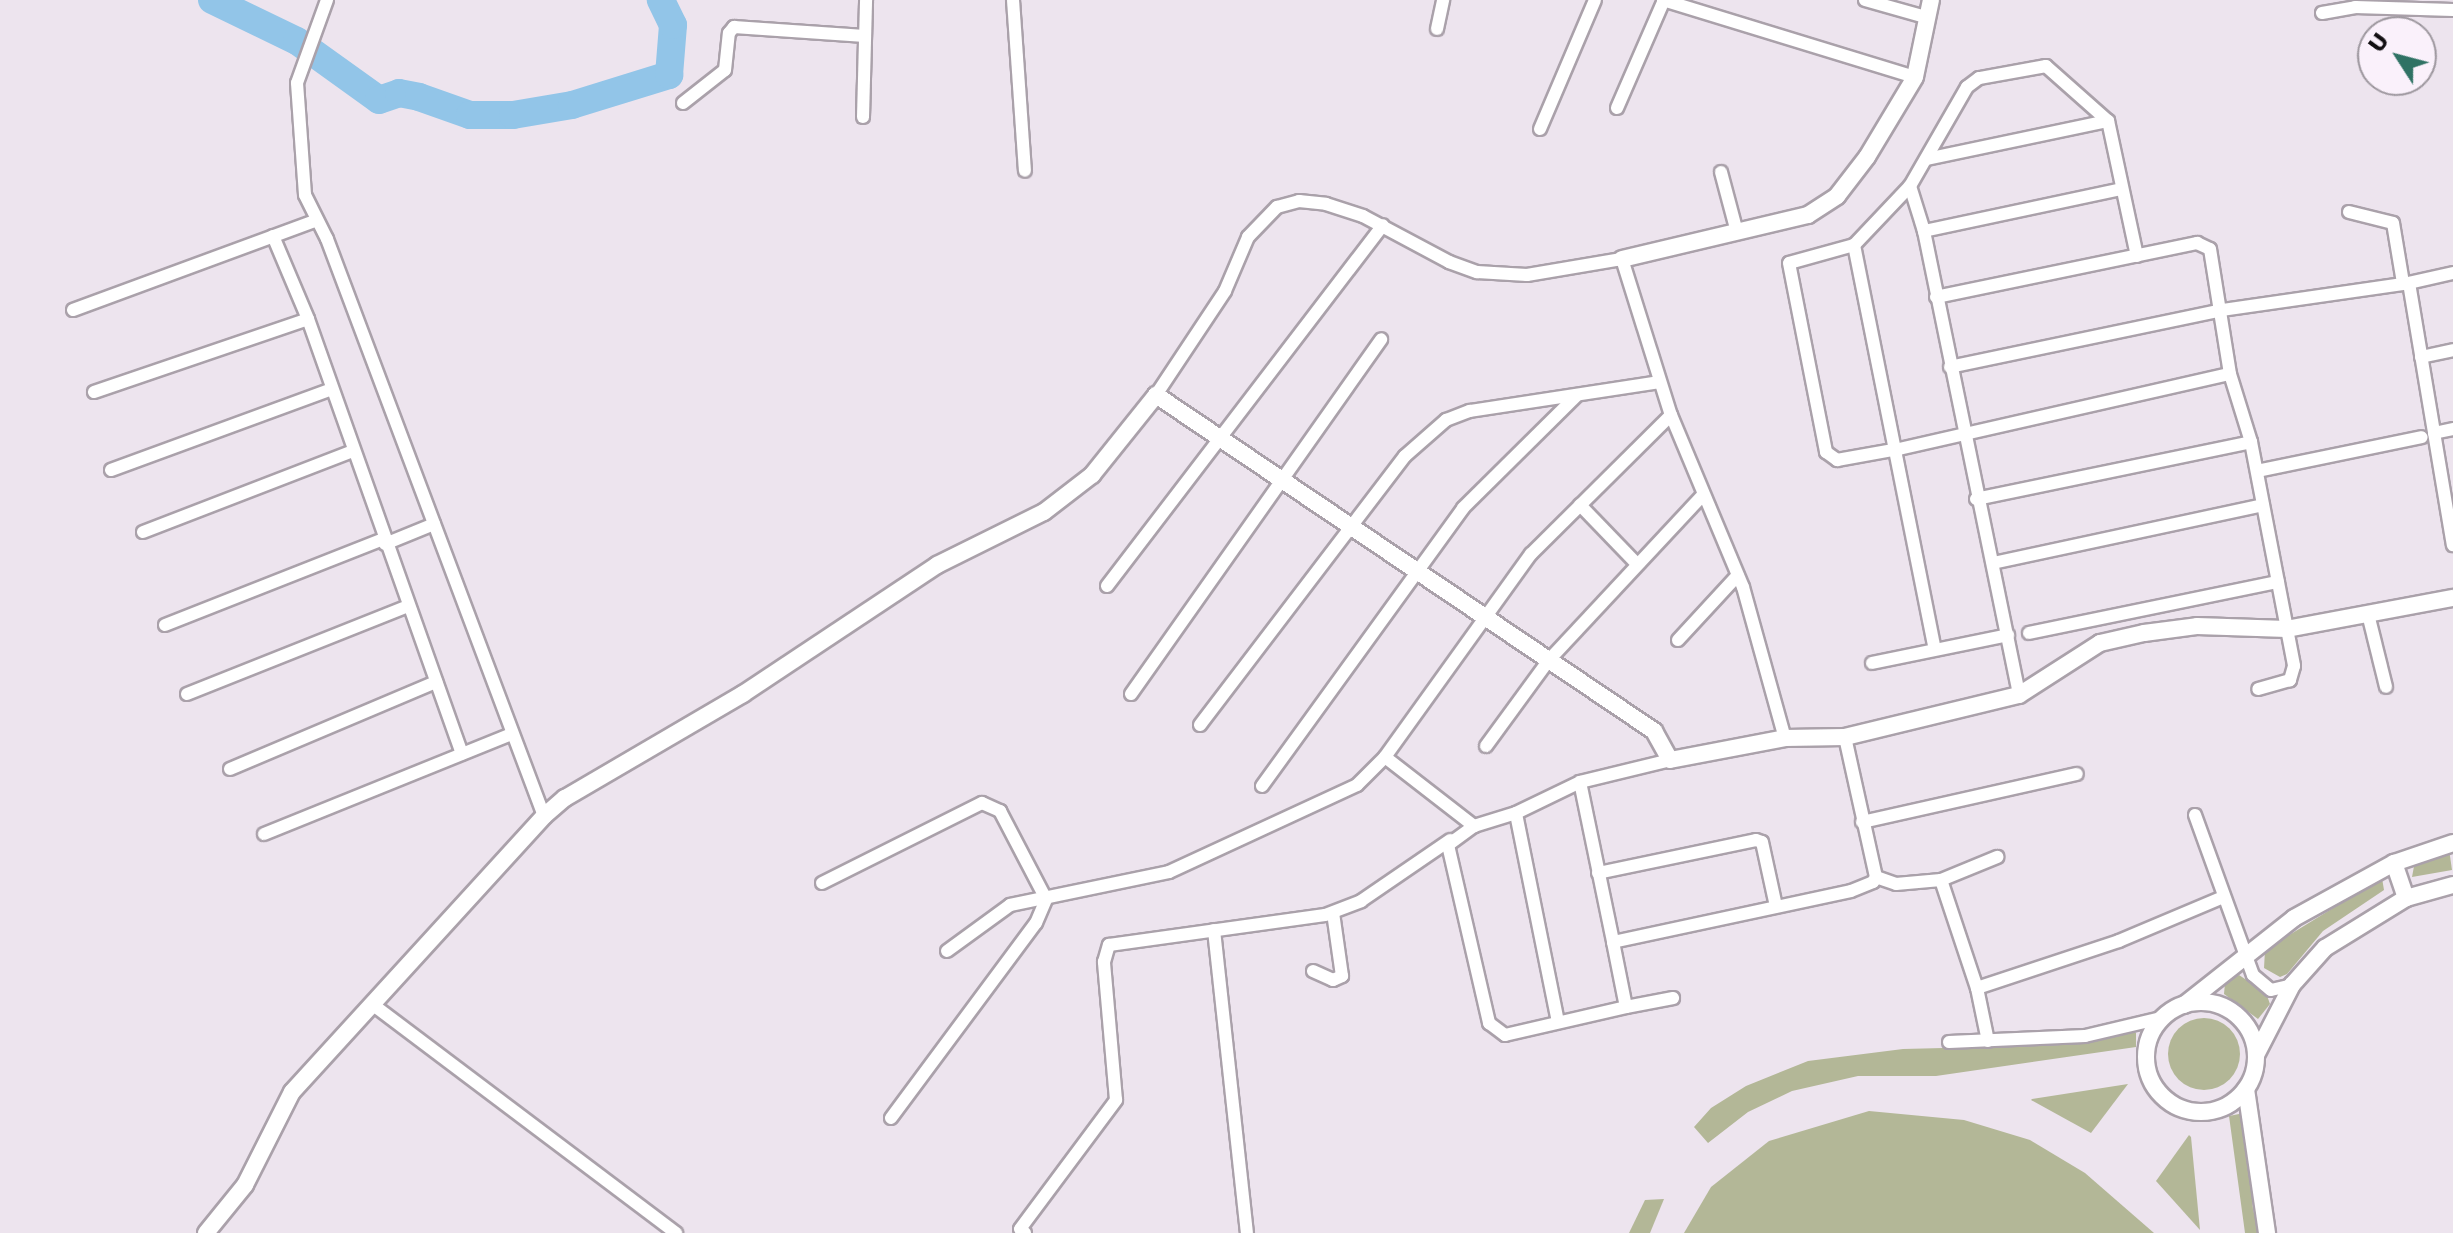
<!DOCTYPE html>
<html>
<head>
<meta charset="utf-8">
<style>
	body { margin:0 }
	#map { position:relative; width:2453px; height:1233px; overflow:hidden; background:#ede4ee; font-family:"DejaVu Sans",sans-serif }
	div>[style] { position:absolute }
	.green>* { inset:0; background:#b3b797 }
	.round { border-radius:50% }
	.river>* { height:28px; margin:-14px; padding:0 14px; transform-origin:14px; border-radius:14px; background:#92c5e8 }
	.roads { filter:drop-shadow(2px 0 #aaa1aa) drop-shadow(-2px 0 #aaa1aa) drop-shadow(0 2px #aaa1aa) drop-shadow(0 -2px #aaa1aa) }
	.minor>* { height:12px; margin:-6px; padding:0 6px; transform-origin:6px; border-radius:6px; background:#fff }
	.tertiary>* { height:16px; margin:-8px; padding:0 8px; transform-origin:8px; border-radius:8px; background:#fff }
	.tertiary>.ring { margin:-8px; padding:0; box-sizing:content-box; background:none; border:16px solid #fff; border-radius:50% }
	span { translate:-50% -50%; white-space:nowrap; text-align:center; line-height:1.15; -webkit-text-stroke:8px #faf1fb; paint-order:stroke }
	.north { position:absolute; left:2357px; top:16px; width:80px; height:80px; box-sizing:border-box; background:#faf1fb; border:2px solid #9d979e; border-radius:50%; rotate:306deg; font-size:22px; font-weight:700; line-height:32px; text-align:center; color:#120f12 }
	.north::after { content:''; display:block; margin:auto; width:28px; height:36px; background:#2f7264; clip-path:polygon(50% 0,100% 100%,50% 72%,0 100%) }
</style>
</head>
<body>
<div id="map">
	<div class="green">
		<i style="clip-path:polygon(2449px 849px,2452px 870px,2412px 877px,2415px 861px)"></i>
		<i style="clip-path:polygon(2382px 878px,2384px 890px,2323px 931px,2287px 974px,2280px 977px,2264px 968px,2265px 950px)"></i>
		<i style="clip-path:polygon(2239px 975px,2266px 993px,2270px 1004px,2258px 1019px,2224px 994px,2225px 983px)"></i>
		<i class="round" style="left:2168px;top:1018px;width:72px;height:72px"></i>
		<i style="clip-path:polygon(2130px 1030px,2136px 1033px,2136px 1047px,1936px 1076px,1858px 1076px,1792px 1091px,1748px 1112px,1708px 1143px,1694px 1127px,1711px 1108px,1746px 1086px,1808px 1061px,1903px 1049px,2060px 1045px)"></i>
		<i style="clip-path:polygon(2128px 1084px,2091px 1133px,2031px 1100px,2032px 1099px)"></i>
		<i style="clip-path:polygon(1869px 1111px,1964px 1120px,2030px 1140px,2085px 1173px,2154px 1233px,1684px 1233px,1711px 1187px,1769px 1141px)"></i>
		<i style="clip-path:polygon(2244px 1113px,2253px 1209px,2259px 1233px,2245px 1233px,2229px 1116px)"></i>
		<i style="clip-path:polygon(2189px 1135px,2191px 1137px,2200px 1230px,2156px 1181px)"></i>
		<i style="clip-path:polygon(1664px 1199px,1650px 1233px,1629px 1233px,1645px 1200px)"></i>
	</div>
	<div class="river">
		<i style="left:212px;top:0;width:94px;rotate:25.8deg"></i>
		<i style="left:297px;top:41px;width:101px;rotate:35.7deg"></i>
		<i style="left:379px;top:100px;width:21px;rotate:-19deg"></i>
		<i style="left:399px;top:93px;width:20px;rotate:11deg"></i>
		<i style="left:419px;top:97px;width:54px;rotate:19.4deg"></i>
		<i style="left:470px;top:115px;width:43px"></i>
		<i style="left:513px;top:115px;width:60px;rotate:-9.6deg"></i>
		<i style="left:572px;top:105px;width:102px;rotate:-17.2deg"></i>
		<i style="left:669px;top:75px;width:50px;rotate:-85.4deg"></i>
		<i style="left:673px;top:25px;width:28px;rotate:-116deg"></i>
	</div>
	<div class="roads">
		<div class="minor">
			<i style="left:327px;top:0;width:88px;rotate:109.9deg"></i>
			<i style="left:297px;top:83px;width:112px;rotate:85.9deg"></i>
			<i style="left:305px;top:195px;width:49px;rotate:63.4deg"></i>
			<i style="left:327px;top:239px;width:616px;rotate:69.39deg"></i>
			<i style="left:1013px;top:0;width:171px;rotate:86deg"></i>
			<i style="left:1663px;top:0;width:264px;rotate:17deg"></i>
			<i style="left:1865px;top:0;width:66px;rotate:15.7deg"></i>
			<i style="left:2322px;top:13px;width:34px;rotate:-10deg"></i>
			<i style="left:2355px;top:7px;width:98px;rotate:1.8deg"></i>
			<i style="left:1437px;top:29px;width:30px;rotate:-78deg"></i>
			<i style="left:683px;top:103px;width:53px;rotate:-38.2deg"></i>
			<i style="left:725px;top:70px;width:37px;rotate:-84deg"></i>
			<i style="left:729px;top:33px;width:8px;rotate:-50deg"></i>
			<i style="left:734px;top:27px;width:131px;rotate:3.9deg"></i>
			<i style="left:1617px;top:108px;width:118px;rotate:-66.5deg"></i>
			<i style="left:863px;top:117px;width:117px;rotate:-88.5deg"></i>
			<i style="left:1540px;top:129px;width:140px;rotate:-66.9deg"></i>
			<i style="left:1927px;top:159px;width:185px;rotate:-11.9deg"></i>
			<i style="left:1721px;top:172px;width:62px;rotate:75.1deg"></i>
			<i style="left:1910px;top:186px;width:47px;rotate:72.7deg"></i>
			<i style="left:1924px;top:231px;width:474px;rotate:78.4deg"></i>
			<i style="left:2349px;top:212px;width:45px;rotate:14deg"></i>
			<i style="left:2393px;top:223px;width:61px;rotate:80.5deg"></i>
			<i style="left:1924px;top:231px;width:202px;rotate:-12deg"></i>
			<i style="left:273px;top:236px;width:90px;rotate:67.1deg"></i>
			<i style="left:308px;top:319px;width:461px;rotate:70.5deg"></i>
			<i style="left:1854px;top:245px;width:412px;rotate:78.7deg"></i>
			<i style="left:2137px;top:256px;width:138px;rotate:-102.1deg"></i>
			<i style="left:2108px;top:121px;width:83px;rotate:-138.4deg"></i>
			<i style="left:2046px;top:66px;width:68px;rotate:169.8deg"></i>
			<i style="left:1979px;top:78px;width:15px;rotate:143deg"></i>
			<i style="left:1967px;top:87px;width:114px;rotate:119.9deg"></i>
			<i style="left:1910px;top:186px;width:81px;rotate:133.5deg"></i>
			<i style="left:1854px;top:245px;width:67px;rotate:164.5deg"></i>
			<i style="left:1789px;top:263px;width:193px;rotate:78.9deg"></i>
			<i style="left:1826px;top:452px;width:14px;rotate:36deg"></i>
			<i style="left:1837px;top:460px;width:63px;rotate:-10.1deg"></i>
			<i style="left:1899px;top:449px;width:339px;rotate:-12.8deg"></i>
			<i style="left:2453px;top:273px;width:45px;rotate:167.2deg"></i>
			<i style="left:2409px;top:283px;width:266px;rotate:80.5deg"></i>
			<i style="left:1936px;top:297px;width:267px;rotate:-11.7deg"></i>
			<i style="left:2197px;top:243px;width:14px;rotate:25deg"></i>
			<i style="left:2210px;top:249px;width:127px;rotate:80.9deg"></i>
			<i style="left:2230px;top:374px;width:71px;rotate:72.8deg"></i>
			<i style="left:2251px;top:442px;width:228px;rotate:79.1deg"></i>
			<i style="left:2294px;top:666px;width:15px;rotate:106deg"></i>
			<i style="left:2290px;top:680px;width:33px;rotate:164deg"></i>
			<i style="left:73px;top:310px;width:260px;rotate:-20.2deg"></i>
			<i style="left:2421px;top:357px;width:33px;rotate:-12deg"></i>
			<i style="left:1950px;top:367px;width:278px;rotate:-11.8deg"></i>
			<i style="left:2222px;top:310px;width:189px;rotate:-8.2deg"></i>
			<i style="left:94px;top:392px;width:226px;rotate:-18.8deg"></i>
			<i style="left:1156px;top:395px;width:125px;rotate:-56.4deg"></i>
			<i style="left:1225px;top:291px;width:59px;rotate:-66.9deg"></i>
			<i style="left:1248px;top:237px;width:42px;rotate:-46deg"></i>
			<i style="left:1277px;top:207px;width:23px;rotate:-15deg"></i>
			<i style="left:1299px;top:201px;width:27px;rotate:6deg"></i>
			<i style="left:1326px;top:204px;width:39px;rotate:18deg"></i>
			<i style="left:1363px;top:216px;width:98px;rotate:28.1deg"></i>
			<i style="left:1449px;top:262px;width:30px;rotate:20deg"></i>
			<i style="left:1477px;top:272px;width:50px;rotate:3.4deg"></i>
			<i style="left:1527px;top:275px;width:96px;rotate:-9.6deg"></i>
			<i style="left:1622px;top:259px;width:164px;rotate:72.6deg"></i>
			<i style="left:1671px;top:415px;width:186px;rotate:67.3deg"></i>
			<i style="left:1743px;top:587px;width:157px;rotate:74.5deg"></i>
			<i style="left:2434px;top:433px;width:19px;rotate:-12deg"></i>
			<i style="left:111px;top:470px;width:235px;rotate:-20.1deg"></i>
			<i style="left:2257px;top:471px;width:168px;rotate:-11.6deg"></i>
			<i style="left:1976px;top:499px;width:281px;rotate:-11.7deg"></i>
			<i style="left:1580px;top:505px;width:81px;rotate:46deg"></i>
			<i style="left:143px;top:532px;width:225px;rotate:-21.1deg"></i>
			<i style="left:385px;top:544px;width:53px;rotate:-22.2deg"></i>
			<i style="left:1993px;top:563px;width:276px;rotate:-12.1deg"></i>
			<i style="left:1107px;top:586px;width:454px;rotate:-52.6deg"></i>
			<i style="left:2368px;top:614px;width:75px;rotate:76.1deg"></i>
			<i style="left:165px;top:625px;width:234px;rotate:-21.5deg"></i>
			<i style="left:2029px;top:633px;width:254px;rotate:-11.6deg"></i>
			<i style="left:1678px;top:640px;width:88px;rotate:-47.3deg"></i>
			<i style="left:1872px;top:663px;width:139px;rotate:-11.6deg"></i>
			<i style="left:187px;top:694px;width:238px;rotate:-21.7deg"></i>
			<i style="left:1131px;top:694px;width:434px;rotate:-54.8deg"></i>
			<i style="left:1200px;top:725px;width:338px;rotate:-52.7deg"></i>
			<i style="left:1405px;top:456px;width:55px;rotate:-41.3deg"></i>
			<i style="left:1446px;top:420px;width:26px;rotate:-21deg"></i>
			<i style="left:1470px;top:411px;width:191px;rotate:-8.7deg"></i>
			<i style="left:1486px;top:746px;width:107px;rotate:-53.8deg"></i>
			<i style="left:1549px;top:660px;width:226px;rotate:-47deg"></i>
			<i style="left:1385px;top:757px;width:113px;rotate:37.8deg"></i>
			<i style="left:230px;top:769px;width:224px;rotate:-22.9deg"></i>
			<i style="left:1580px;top:782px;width:163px;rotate:78.3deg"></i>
			<i style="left:1262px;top:786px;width:343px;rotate:-54.1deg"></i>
			<i style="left:1463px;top:508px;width:159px;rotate:-44.7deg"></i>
			<i style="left:1516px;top:813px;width:44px;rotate:162.8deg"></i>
			<i style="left:1474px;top:826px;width:32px;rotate:144deg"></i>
			<i style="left:1448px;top:845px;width:183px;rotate:77deg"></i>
			<i style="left:1489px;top:1023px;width:20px;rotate:37deg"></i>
			<i style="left:1505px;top:1035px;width:124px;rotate:-13deg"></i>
			<i style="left:1626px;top:1007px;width:66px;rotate:-101.3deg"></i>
			<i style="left:1613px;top:942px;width:243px;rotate:-12.1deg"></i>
			<i style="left:1851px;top:891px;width:24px;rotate:-22deg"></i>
			<i style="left:1873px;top:882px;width:6px;rotate:-59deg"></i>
			<i style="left:1876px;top:877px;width:143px;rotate:-102.5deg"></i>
			<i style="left:2195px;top:815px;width:170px;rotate:70.1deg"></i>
			<i style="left:2253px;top:975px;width:23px;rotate:40deg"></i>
			<i style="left:2271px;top:990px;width:22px;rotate:-13deg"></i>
			<i style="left:1862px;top:822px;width:220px;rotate:-12.6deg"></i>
			<i style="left:264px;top:834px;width:267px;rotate:-22deg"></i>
			<i style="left:1598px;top:873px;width:161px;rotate:-11.8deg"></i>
			<i style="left:1756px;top:840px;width:6px;rotate:18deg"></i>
			<i style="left:1762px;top:842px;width:66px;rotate:77.7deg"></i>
			<i style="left:1876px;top:877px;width:21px;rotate:19deg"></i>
			<i style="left:1896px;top:884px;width:45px;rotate:-5.1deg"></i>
			<i style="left:1941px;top:880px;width:61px;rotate:-22.3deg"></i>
			<i style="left:1941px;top:880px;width:114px;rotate:71.6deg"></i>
			<i style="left:1977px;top:988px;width:54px;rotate:78.3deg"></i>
			<i style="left:822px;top:883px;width:179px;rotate:-26.6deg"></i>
			<i style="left:982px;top:803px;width:20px;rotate:24deg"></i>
			<i style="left:1000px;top:811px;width:99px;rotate:62.4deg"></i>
			<i style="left:1214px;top:930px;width:305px;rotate:83.8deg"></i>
			<i style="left:947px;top:951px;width:78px;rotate:-36.1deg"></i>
			<i style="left:1010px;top:905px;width:162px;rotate:-11.7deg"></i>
			<i style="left:1169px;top:872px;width:207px;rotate:-24.8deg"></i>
			<i style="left:1357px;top:785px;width:40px;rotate:-45deg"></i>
			<i style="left:1385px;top:757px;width:250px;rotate:-54.3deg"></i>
			<i style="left:1531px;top:554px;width:197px;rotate:-44.8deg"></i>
			<i style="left:1313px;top:971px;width:22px;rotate:24deg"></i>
			<i style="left:1333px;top:980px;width:10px;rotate:-24deg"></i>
			<i style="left:1342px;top:976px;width:64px;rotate:-98.1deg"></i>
			<i style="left:1977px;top:988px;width:150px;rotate:-18.3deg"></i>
			<i style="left:2119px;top:941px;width:113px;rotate:-22.9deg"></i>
			<i style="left:372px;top:1004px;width:381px;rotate:37deg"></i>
			<i style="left:1626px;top:1007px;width:48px;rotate:-10.8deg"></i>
			<i style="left:1558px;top:1022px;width:213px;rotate:-101.4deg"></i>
			<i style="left:1516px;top:813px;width:71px;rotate:-25.8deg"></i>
			<i style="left:1580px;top:782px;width:93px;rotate:-13.7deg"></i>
			<i style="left:1949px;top:1042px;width:136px;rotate:-2.5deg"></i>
			<i style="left:2085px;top:1036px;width:79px;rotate:-13.2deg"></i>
			<i style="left:891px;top:1118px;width:243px;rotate:-53.4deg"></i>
			<i style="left:1036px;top:923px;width:26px;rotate:-67deg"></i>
			<i style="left:1025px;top:1233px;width:6px;rotate:-141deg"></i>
			<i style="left:1020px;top:1229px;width:161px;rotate:-53.3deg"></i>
			<i style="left:1116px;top:1100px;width:139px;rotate:-95deg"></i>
			<i style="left:1104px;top:962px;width:18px;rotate:-74deg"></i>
			<i style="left:1109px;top:945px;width:218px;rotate:-7.9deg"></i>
			<i style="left:1325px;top:915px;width:39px;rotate:-21deg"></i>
			<i style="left:1361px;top:901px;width:108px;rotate:-34.4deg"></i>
		</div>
		<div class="tertiary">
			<i style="left:1622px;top:259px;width:191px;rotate:-13.3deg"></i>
			<i style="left:1808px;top:215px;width:35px;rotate:-33deg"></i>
			<i style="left:1837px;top:196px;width:49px;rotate:-52.4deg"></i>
			<i style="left:1867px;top:157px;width:93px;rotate:-59deg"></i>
			<i style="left:1915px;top:77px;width:79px;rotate:-78.3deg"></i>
			<i style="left:2394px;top:863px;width:37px;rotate:71deg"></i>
			<i class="ring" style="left:2146px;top:1002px;width:94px;height:94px"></i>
			<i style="left:2184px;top:1005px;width:140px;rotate:-38.3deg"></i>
			<i style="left:2294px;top:918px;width:114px;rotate:-28.8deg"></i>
			<i style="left:2394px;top:863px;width:62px;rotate:-18.7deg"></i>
			<i style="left:2256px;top:1055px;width:79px;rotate:-62.8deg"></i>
			<i style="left:2292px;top:985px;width:50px;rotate:-48.3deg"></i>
			<i style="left:2325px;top:948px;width:95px;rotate:-31.7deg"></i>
			<i style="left:2406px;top:898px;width:49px;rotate:-15.5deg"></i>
			<i style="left:2246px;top:1089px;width:146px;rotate:81.7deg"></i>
			<i style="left:206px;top:1233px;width:62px;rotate:-50.9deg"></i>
			<i style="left:245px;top:1185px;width:104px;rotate:-63.2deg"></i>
			<i style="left:292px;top:1092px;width:374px;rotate:-47.6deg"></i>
			<i style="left:544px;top:816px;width:28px;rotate:-41deg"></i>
			<i style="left:565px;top:798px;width:206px;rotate:-30.3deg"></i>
			<i style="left:743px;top:694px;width:233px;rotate:-33.6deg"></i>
			<i style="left:937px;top:565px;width:119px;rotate:-26.4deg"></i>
			<i style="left:1044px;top:512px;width:61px;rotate:-37.6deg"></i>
			<i style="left:1092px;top:475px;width:102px;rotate:-51.3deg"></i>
			<i style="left:1156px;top:395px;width:601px;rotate:34.01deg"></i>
			<i style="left:1654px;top:731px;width:33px;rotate:61deg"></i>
			<i style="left:1670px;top:760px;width:117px;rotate:-10.8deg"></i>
			<i style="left:1785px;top:738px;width:60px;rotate:-1deg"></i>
			<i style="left:1845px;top:737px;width:179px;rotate:-13.6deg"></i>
			<i style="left:2019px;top:695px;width:96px;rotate:-32.7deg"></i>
			<i style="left:2100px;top:643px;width:45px;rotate:-12.8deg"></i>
			<i style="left:2144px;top:633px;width:53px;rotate:-7.5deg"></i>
			<i style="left:2197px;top:626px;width:90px;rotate:1.9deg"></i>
			<i style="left:2287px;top:629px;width:169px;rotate:-10.6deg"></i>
		</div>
	</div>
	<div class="north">U</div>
</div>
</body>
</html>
